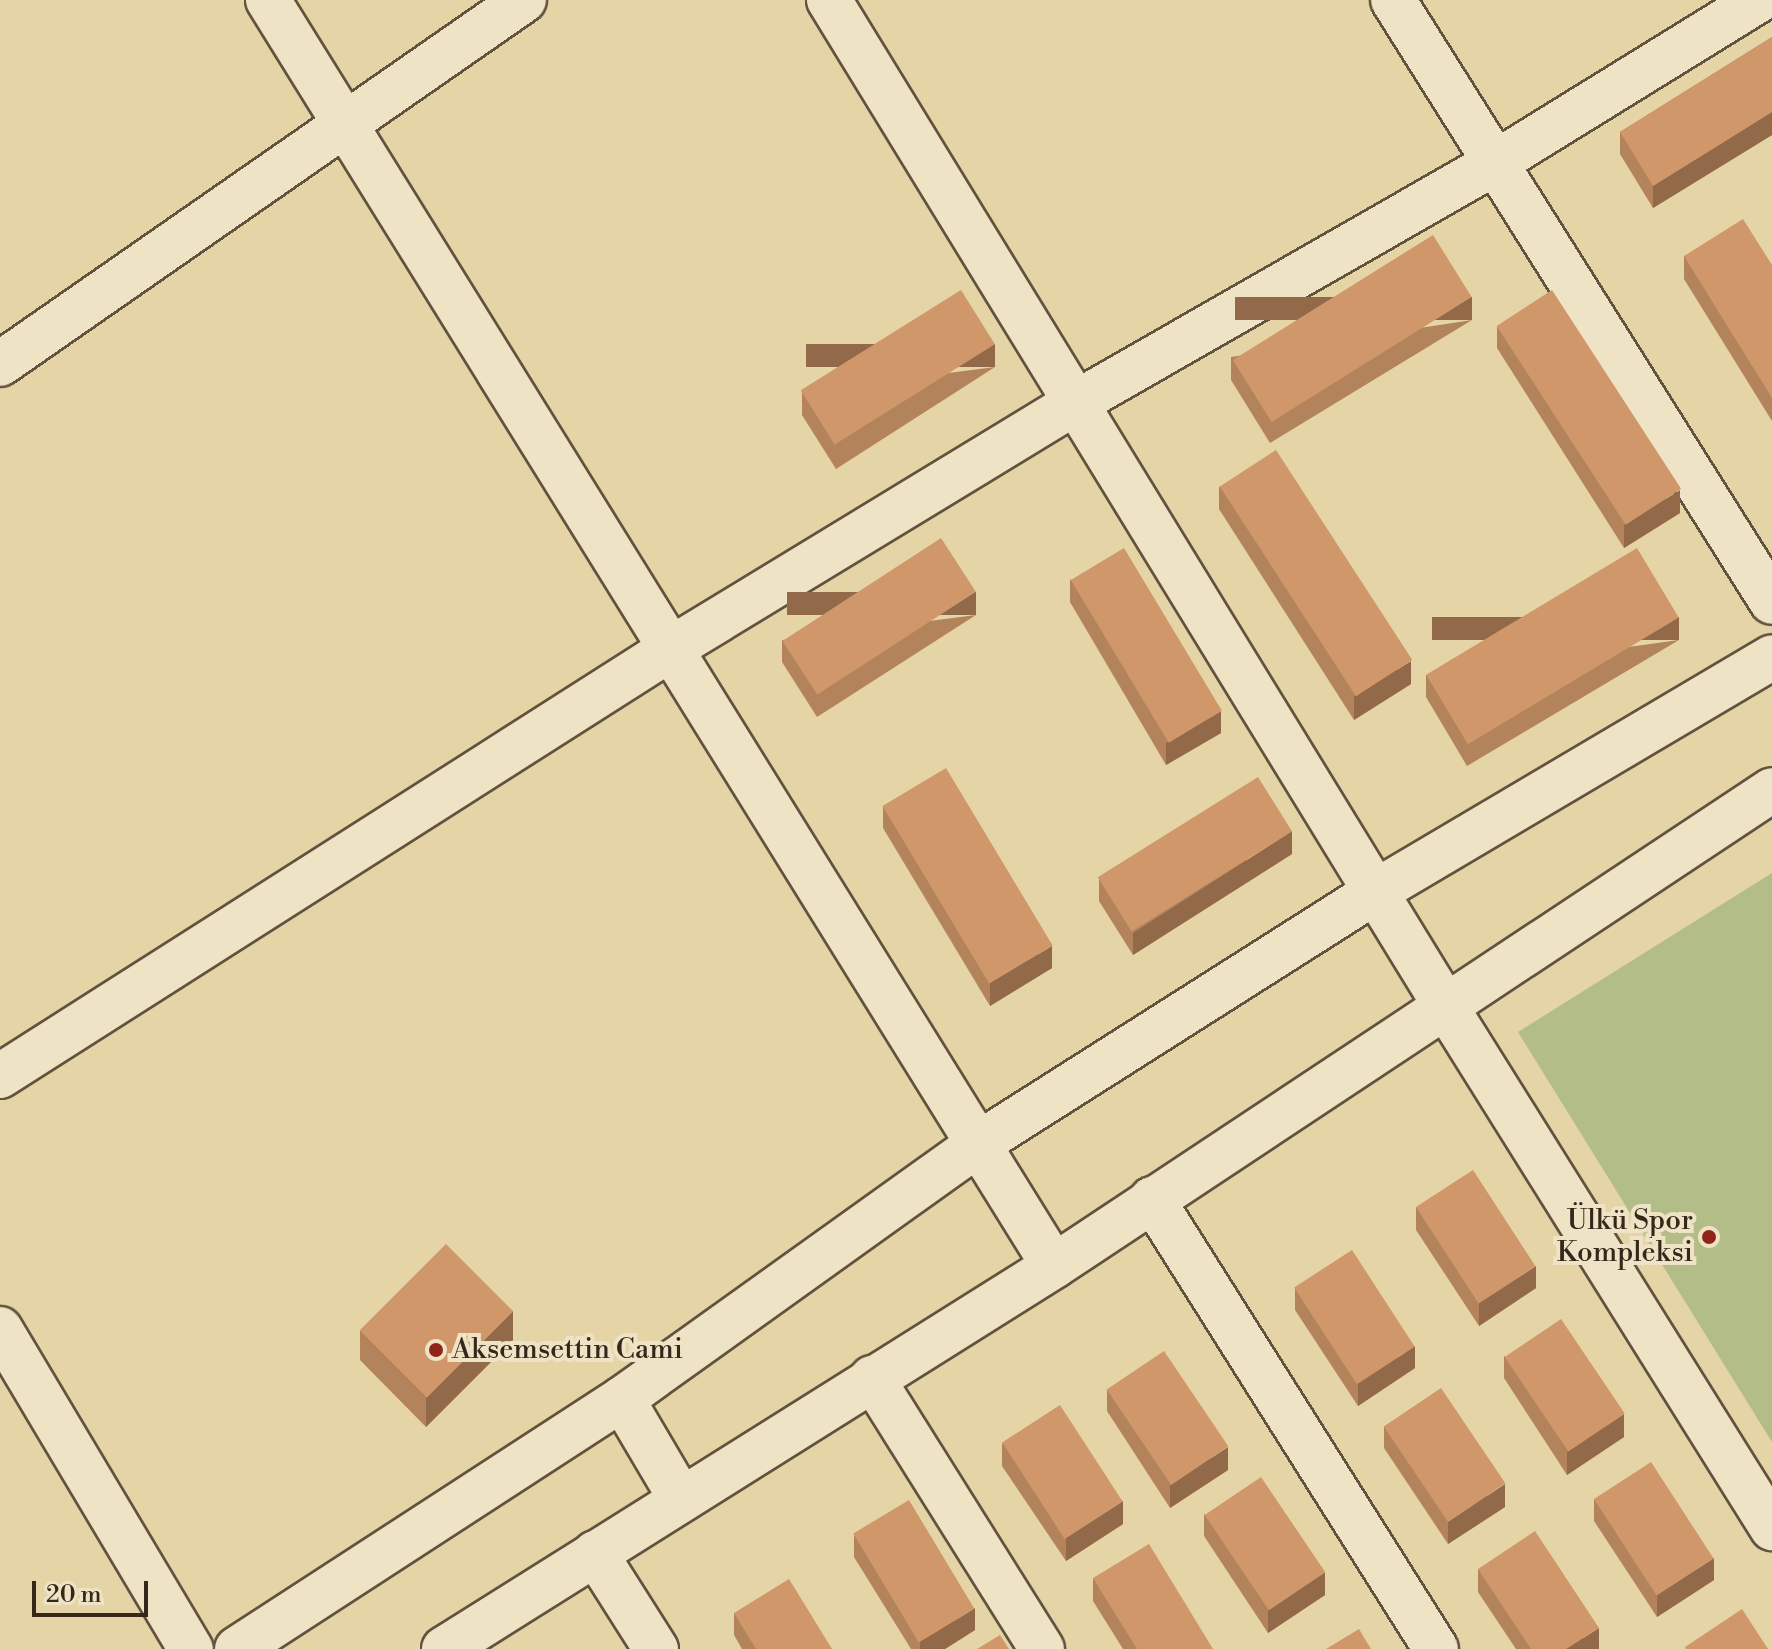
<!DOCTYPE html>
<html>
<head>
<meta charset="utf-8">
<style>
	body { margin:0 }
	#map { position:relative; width:1772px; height:1649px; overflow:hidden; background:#e5d4a6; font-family:"Libre Bodoni",serif }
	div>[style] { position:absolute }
	.green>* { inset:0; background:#b3bd88 }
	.roads { filter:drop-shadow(2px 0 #62523e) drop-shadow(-2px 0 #62523e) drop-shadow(0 2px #62523e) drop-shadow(0 -2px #62523e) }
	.minor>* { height:44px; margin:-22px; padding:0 22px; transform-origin:22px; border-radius:22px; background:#eee3c5 }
	.tertiary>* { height:44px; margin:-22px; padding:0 22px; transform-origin:22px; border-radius:22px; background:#eee3c5 }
	.wall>* { inset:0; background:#b3835b }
	.shaded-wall>* { inset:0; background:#926a4a; transform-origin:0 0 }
	.building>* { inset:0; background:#d0986a; transform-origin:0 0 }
	.dots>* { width:22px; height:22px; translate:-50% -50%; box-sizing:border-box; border:4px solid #eee3c5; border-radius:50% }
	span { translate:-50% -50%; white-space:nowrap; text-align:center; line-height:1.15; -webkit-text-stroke:8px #eee3c5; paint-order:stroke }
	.poi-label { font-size:28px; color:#36271b }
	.right { translate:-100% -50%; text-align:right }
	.left { translate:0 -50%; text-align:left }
	.scale { position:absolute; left:32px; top:1581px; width:116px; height:36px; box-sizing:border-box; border:4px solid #36271b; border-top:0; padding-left:10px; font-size:24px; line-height:28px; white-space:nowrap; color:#36271b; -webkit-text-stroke:6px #eee3c5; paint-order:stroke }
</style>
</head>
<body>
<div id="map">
	<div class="green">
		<i style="clip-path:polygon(1772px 873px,1772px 1442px,1518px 1032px)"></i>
	</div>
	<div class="roads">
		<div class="minor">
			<i style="left:268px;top:0;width:1490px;rotate:58.17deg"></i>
			<i style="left:829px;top:0;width:1181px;rotate:58.5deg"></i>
			<i style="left:1393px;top:0;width:711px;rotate:57.81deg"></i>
			<i style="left:0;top:364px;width:638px;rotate:-34.79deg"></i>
			<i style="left:0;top:1076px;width:797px;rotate:-32.49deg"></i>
			<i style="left:672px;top:648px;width:470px;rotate:-31.3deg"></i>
			<i style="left:1074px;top:404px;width:485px;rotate:-29.8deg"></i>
			<i style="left:1495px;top:163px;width:310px;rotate:-31.7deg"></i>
			<i style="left:1152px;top:1199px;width:532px;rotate:57.74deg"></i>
			<i style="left:0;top:1329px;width:373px;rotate:59.2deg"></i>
			<i style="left:872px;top:1378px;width:320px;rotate:57.9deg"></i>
			<i style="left:622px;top:1399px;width:116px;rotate:59.5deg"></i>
			<i style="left:595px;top:1553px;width:114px;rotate:57.6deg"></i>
			<i style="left:237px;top:1649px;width:459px;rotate:-33deg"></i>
			<i style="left:622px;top:1399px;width:438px;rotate:-35.6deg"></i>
			<i style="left:978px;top:1144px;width:470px;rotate:-32.4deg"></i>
			<i style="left:1375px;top:892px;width:461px;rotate:-30.6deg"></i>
		</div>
		<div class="tertiary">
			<i style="left:1446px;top:1007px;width:615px;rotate:57.96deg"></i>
			<i style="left:444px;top:1649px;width:720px;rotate:-32.12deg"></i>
			<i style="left:1054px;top:1266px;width:861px;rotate:-33.54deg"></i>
		</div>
	</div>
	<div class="wall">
		<i style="clip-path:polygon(1772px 37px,1772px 135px,1653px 208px,1620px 154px,1620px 132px)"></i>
		<i style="clip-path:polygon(1684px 256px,1772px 265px,1772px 421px,1684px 279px)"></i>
		<i style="clip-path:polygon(1472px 320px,1270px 443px,1231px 380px,1231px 357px)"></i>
		<i style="clip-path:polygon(1497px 326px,1680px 513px,1624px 548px,1497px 348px)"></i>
		<i style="clip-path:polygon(995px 367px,836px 469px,802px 415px,802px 392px)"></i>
		<i style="clip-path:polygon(1219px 486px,1411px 684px,1354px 720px,1219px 509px)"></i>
		<i style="clip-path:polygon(1070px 579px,1221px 733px,1166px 765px,1070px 602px)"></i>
		<i style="clip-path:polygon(976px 615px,817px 717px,782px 662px,782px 640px)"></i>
		<i style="clip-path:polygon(1679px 640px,1467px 766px,1426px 697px,1426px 675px)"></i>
		<i style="clip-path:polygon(883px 806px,1052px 968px,990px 1006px,883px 828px)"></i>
		<i style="clip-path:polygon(1292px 854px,1133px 955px,1099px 901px,1099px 879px)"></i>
		<i style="clip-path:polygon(1416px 1207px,1536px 1288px,1479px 1326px,1416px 1230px)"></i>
		<i style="clip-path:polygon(1295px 1288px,1415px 1368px,1358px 1406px,1295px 1310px)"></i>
		<i style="clip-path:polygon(360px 1331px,513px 1340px,426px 1427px,360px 1360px)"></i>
		<i style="clip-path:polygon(1504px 1356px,1624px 1437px,1567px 1475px,1504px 1378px)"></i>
		<i style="clip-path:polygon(1107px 1389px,1228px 1470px,1170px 1508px,1107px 1411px)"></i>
		<i style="clip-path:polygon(1384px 1426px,1505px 1507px,1448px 1544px,1384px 1448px)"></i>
		<i style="clip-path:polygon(1002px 1443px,1123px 1524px,1066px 1561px,1002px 1466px)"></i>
		<i style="clip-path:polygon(1594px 1499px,1714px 1580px,1657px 1617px,1594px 1521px)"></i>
		<i style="clip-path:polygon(1204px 1514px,1325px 1595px,1268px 1633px,1204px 1536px)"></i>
		<i style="clip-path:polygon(854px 1535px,975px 1630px,945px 1649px,911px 1649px,854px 1557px)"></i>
		<i style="clip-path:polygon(1478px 1569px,1599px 1649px,1516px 1649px,1478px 1592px)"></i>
		<i style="clip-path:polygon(1093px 1578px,1213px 1649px,1123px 1649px,1093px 1601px)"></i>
		<i style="clip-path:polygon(734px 1613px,832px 1649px,742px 1649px,734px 1635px)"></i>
	</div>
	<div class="shaded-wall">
		<i style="clip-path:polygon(1772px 112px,1772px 135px,1653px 208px,1653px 186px)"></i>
		<i style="left:1472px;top:297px;width:23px;height:237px;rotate:90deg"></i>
		<i style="left:995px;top:344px;width:23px;height:189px;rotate:90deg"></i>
		<i style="clip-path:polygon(1680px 490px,1680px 513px,1624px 548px,1624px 525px)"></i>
		<i style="left:976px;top:592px;width:23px;height:189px;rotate:90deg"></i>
		<i style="left:1679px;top:617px;width:23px;height:247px;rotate:90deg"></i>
		<i style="clip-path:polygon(1411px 661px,1411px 684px,1354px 720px,1354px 697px)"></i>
		<i style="clip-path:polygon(1221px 711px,1221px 733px,1166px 765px,1166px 743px)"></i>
		<i style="clip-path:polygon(1292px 831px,1292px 854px,1133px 955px,1133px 933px)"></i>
		<i style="clip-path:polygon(1052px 946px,1052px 968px,990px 1006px,990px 983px)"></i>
		<i style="clip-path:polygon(1536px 1266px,1536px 1288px,1479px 1326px,1479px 1303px)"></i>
		<i style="clip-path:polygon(513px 1311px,513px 1340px,426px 1427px,426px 1398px)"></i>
		<i style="clip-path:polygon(1415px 1346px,1415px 1368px,1358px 1406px,1358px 1384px)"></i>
		<i style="clip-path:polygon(1624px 1414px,1624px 1437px,1567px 1475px,1567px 1452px)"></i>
		<i style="clip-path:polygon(1228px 1447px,1228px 1470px,1170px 1508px,1170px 1485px)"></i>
		<i style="clip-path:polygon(1505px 1484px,1505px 1507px,1448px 1544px,1448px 1522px)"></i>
		<i style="clip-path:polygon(1123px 1501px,1123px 1524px,1066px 1561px,1066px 1538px)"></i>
		<i style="clip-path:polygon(1714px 1558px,1714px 1580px,1657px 1617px,1657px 1595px)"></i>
		<i style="clip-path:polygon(1325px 1572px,1325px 1595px,1268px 1633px,1268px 1610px)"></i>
		<i style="clip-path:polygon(975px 1608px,975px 1630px,945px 1649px,920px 1649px,920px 1642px)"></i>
		<i style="clip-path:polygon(1599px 1628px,1599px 1649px,1566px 1649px)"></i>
	</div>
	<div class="building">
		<i style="clip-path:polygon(1772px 37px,1772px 112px,1653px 186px,1620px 132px)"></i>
		<i style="clip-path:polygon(1743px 219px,1772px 265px,1772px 398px,1684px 256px)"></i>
		<i style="left:1433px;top:235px;width:73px;height:236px;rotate:58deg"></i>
		<i style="left:961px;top:290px;width:64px;height:189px;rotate:58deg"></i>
		<i style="left:1552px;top:290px;width:237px;height:66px;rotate:57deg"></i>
		<i style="left:1276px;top:450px;width:250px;height:67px;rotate:57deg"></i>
		<i style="left:941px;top:538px;width:64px;height:189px;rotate:57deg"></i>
		<i style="left:1124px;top:548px;width:190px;height:62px;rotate:59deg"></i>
		<i style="left:1637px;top:548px;width:81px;height:246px;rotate:59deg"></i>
		<i style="left:946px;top:768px;width:207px;height:74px;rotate:59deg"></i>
		<i style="left:1258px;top:777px;width:64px;height:189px;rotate:58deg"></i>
		<i style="left:1473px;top:1170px;width:115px;height:68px;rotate:57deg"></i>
		<i style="left:446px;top:1244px;width:95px;height:122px;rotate:45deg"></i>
		<i style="left:1352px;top:1250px;width:115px;height:69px;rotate:57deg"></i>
		<i style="left:1561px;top:1319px;width:114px;height:68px;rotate:56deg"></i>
		<i style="left:1164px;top:1351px;width:115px;height:69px;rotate:56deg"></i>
		<i style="left:1441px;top:1388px;width:115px;height:69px;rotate:56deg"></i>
		<i style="left:1060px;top:1405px;width:115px;height:69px;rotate:57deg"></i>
		<i style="left:1651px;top:1462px;width:115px;height:68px;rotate:57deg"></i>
		<i style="left:1261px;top:1477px;width:115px;height:68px;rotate:56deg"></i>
		<i style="left:909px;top:1500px;width:127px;height:65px;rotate:59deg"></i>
		<i style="clip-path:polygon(1535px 1531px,1599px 1628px,1566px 1649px,1531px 1649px,1478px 1569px)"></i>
		<i style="clip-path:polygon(1149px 1544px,1213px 1649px,1137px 1649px,1093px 1578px)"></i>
		<i style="clip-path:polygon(789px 1579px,832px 1649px,756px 1649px,734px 1613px)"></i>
		<i style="clip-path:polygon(1742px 1609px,1768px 1649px,1686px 1649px,1685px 1647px)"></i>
		<i style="clip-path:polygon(1359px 1629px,1371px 1649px,1326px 1649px)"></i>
		<i style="clip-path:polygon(1000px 1635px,1009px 1649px,977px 1649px)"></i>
	</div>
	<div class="dots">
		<i style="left:1709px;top:1237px;background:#8f2418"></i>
		<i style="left:436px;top:1350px;background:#8f2418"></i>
	</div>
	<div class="poi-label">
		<span class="right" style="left:1693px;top:1237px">Ülkü Spor<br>Kompleksi</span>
		<span class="left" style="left:452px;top:1350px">Aksemsettin Cami</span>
	</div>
	<div class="scale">20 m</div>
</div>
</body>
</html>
